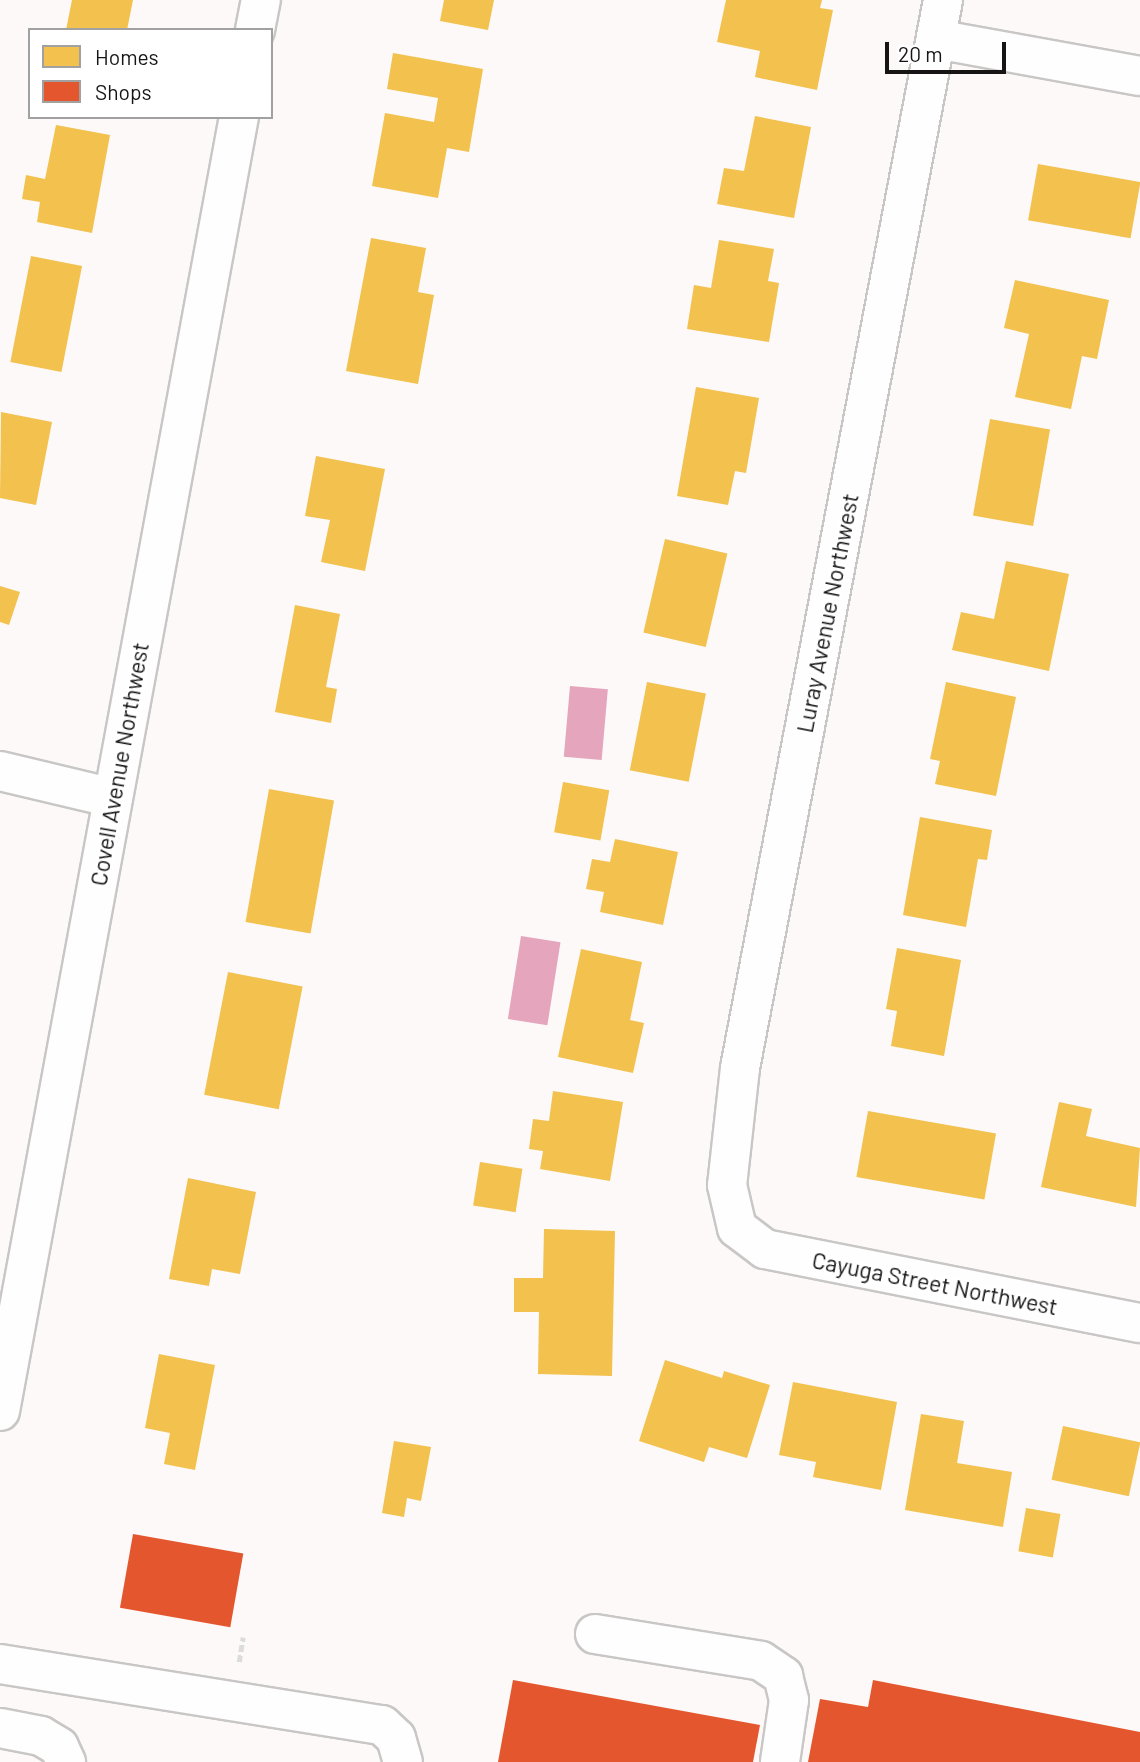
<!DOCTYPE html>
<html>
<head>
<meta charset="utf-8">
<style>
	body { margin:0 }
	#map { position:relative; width:1140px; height:1762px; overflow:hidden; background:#fcf9f8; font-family:Barlow,sans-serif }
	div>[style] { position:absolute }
	.water>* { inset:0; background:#e4a5bd; transform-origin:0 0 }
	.homes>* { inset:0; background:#f2c14e; transform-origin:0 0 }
	.shops>* { inset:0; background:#e4572e; transform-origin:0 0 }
	.path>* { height:4.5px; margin-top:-2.25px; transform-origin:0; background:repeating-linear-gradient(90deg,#dddcdc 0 7px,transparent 0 10.5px) }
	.roads { filter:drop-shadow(2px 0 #c9c7c6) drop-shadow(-2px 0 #c9c7c6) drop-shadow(0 2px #c9c7c6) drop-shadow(0 -2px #c9c7c6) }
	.minor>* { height:38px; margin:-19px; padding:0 19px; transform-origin:19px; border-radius:19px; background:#fffefe }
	span { translate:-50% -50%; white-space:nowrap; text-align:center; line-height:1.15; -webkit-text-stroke:7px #fff; paint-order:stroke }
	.street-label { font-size:23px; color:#161414 }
	.legend { position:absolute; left:28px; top:28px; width:245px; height:91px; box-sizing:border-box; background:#fff; border:2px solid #a2a1a1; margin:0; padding:9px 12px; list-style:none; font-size:21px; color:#161414 }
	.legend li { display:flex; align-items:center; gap:14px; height:35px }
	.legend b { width:35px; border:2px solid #a2a1a1 }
	.scale { position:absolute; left:885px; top:42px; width:121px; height:32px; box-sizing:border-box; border:4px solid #161414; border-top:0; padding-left:9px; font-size:21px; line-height:24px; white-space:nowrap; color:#161414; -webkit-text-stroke:5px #fff; paint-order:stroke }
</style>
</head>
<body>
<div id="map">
	<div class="water">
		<i style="left:570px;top:686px;width:38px;height:71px;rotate:5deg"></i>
		<i style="left:521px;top:936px;width:40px;height:84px;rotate:9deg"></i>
	</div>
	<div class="homes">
		<i style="clip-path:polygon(72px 0,133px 0,127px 30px,66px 30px)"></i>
		<i style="clip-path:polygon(444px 0,494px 0,488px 30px,440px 21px)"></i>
		<i style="clip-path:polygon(726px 0,822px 0,820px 8px,833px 10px,817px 90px,755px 77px,760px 51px,717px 42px)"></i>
		<i style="clip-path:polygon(393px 53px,483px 69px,469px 152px,447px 148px,438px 198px,372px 186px,385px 113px,434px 122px,438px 98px,387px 89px)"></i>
		<i style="clip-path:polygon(755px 116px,811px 127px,794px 218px,717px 204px,724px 168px,744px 171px)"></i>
		<i style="clip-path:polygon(56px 125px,110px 135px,92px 233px,37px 222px,40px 202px,22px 199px,26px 175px,45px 179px)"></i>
		<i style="left:1038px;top:164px;width:104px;height:57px;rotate:10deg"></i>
		<i style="clip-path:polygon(371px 238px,426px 248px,418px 292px,434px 295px,418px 384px,346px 371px)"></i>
		<i style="clip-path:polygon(719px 240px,774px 249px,768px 281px,779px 283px,769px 342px,687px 329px,694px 285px,711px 288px)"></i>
		<i style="left:31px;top:256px;width:52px;height:108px;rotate:11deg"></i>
		<i style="clip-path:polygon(1015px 280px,1109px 300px,1097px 359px,1082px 356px,1071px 409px,1015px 397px,1029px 334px,1004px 328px)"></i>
		<i style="clip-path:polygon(696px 387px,759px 398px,746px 473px,735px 471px,728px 505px,677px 496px)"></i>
		<i style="clip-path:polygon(1px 412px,52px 422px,36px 505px,0 498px)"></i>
		<i style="left:990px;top:419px;width:61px;height:98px;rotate:10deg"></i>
		<i style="clip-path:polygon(316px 456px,385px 469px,365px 571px,321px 562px,330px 520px,305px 516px)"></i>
		<i style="left:665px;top:539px;width:64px;height:96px;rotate:13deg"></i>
		<i style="clip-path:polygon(1006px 561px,1069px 574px,1049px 671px,952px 650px,961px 612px,994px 619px)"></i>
		<i style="clip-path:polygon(0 586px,20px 592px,9px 625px,0 622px)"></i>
		<i style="clip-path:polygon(295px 605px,340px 614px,326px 687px,337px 689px,331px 723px,275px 712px)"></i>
		<i style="left:647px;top:682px;width:60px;height:90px;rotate:11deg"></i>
		<i style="clip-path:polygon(946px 682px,1016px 697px,996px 796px,935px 784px,940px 761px,930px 759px)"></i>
		<i style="left:563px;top:782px;width:47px;height:51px;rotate:10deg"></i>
		<i style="left:269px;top:789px;width:66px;height:135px;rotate:10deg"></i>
		<i style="clip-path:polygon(920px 817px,992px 830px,987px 860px,978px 859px,966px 927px,903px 915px)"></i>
		<i style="clip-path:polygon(615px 839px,678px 852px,663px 925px,600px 912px,604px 892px,586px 889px,592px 859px,610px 862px)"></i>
		<i style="clip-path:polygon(897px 948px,961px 960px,944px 1056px,891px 1046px,897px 1011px,886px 1009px)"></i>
		<i style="clip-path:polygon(581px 949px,642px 962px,630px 1020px,644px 1023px,633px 1073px,558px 1057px)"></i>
		<i style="left:228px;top:972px;width:76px;height:125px;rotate:11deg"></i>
		<i style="clip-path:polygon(553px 1091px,623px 1102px,610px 1181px,540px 1169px,543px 1151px,529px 1149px,533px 1119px,549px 1121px)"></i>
		<i style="clip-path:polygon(1059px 1102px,1092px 1109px,1086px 1136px,1140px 1148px,1136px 1207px,1041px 1187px)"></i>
		<i style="left:868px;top:1111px;width:130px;height:67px;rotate:10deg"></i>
		<i style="left:480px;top:1162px;width:43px;height:44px;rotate:9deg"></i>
		<i style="clip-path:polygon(188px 1178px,256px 1192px,240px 1274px,212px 1269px,209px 1286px,169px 1279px)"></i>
		<i style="clip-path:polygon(544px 1229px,615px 1231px,612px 1376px,538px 1374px,539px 1312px,514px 1312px,514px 1278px,543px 1278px)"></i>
		<i style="clip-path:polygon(159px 1354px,215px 1365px,195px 1470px,164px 1464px,170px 1433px,145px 1428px)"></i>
		<i style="clip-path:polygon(665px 1360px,722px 1378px,724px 1371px,770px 1385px,747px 1458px,709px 1447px,704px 1462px,639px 1441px)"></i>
		<i style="clip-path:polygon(793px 1382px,897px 1402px,881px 1490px,813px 1477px,816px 1462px,779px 1455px)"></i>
		<i style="clip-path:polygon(921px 1414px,964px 1421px,957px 1463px,1012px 1472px,1003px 1527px,905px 1510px)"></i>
		<i style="left:1063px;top:1426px;width:79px;height:55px;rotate:12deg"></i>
		<i style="clip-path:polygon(394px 1441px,431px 1447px,421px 1501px,407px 1498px,404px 1517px,382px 1513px)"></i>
		<i style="left:1026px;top:1508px;width:35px;height:44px;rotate:10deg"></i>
	</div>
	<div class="shops">
		<i style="left:133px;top:1534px;width:112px;height:75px;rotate:10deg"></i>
		<i style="clip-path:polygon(513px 1680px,760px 1725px,753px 1762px,498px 1762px)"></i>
		<i style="clip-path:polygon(873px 1680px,1140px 1732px,1140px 1762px,808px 1762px,820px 1699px,868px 1707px)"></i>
	</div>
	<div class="path">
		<i style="left:239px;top:1662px;width:25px;rotate:-81deg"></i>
	</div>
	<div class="roads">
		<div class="minor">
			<i style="left:943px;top:0;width:1087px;rotate:100.76deg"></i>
			<i style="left:740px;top:1068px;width:118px;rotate:96.3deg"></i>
			<i style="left:727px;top:1185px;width:44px;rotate:76.9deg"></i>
			<i style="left:737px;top:1228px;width:35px;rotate:37deg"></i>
			<i style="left:765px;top:1249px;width:382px;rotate:11.2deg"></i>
			<i style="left:255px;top:30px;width:31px;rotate:-79deg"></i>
			<i style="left:936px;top:39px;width:207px;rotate:10.3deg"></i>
			<i style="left:0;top:771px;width:116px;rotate:13.4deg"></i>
			<i style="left:0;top:1411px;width:1316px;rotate:-79.54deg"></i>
			<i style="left:595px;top:1634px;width:168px;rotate:9.2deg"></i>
			<i style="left:761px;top:1661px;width:27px;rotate:34deg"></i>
			<i style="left:783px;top:1676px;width:25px;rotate:76deg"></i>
			<i style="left:789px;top:1700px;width:63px;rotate:98.3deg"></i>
			<i style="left:0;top:1664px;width:387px;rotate:9.1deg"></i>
			<i style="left:382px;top:1725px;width:19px;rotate:43deg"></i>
			<i style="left:396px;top:1738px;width:25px;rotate:74deg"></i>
			<i style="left:0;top:1728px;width:42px;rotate:11deg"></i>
			<i style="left:41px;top:1736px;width:21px;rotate:31deg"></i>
			<i style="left:59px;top:1747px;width:17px;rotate:65deg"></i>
		</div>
	</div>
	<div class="street-label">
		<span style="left:827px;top:613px;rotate:-79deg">Luray Avenue Northwest</span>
		<span style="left:119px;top:764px;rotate:-80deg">Covell Avenue Northwest</span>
		<span style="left:935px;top:1283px;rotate:11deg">Cayuga Street Northwest</span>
	</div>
	<ul class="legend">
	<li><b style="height:19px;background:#f2c14e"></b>Homes</li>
	<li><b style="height:19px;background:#e4572e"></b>Shops</li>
	</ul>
	<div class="scale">20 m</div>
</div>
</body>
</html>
